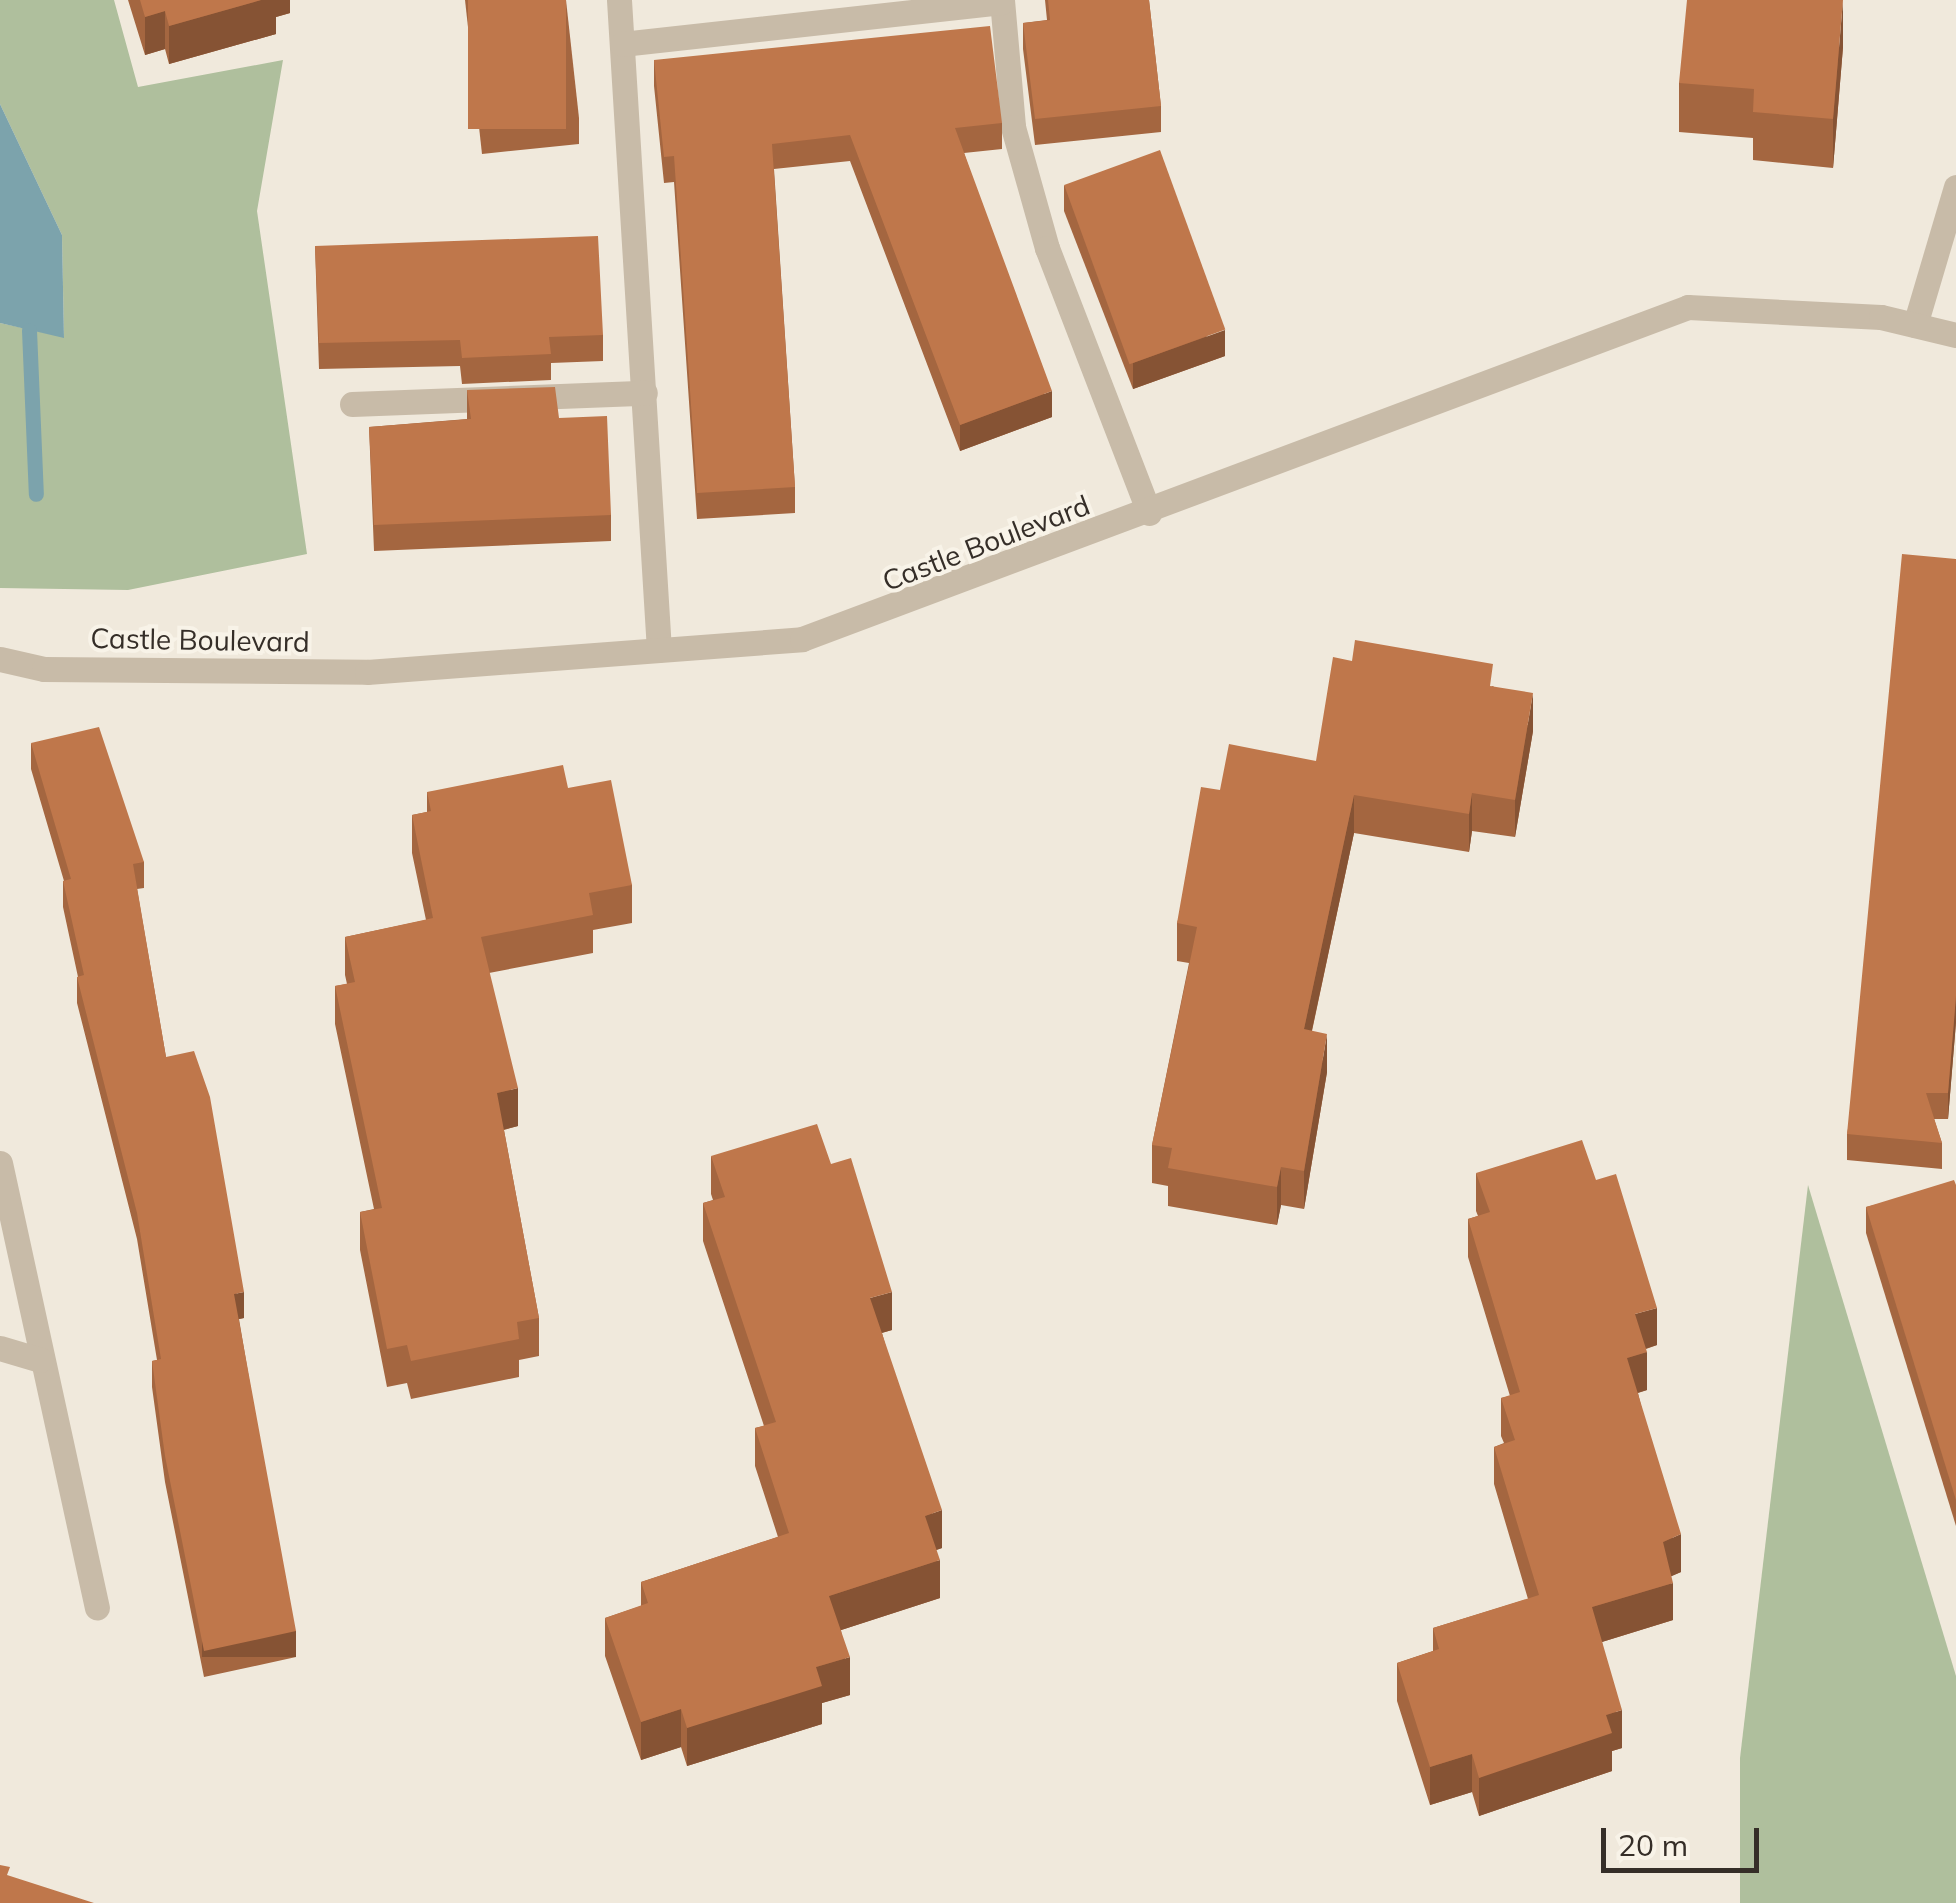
<!DOCTYPE html>
<html>
<head>
<meta charset="utf-8">
<style>
	body { margin:0 }
	#map { position:relative; width:1956px; height:1903px; overflow:hidden; background:#f0e9dc; font-family:Mulish,sans-serif }
	div>[style] { position:absolute }
	.green>* { inset:0; background:#afbf9d }
	.water>* { inset:0; background:#7ca3ac }
	.stream>* { height:15px; margin:-7.5px; padding:0 7.5px; transform-origin:7.5px; border-radius:7.5px; background:#7ca3ac }
	.minor>* { height:25px; margin:-12.5px; padding:0 12.5px; transform-origin:12.5px; border-radius:12.5px; background:#c8bba8 }
	.wall>* { inset:0; background:#a46640 }
	.shaded-wall>* { inset:0; background:#865334; transform-origin:0 0 }
	.building>* { inset:0; background:#bf774b; transform-origin:0 0 }
	span { translate:-50% -50%; white-space:nowrap; text-align:center; line-height:1.15; -webkit-text-stroke:8px #f8f3e8; paint-order:stroke }
	.street-label { font-size:28px; color:#352e28 }
	.scale { position:absolute; left:1601px; top:1828px; width:158px; height:45px; box-sizing:border-box; border:5px solid #352e28; border-top:0; padding-left:12px; font-size:30px; line-height:35px; white-space:nowrap; color:#352e28; -webkit-text-stroke:8px #f8f3e8; paint-order:stroke }
</style>
</head>
<body>
<div id="map">
	<div class="green">
		<i style="clip-path:polygon(0 0,114px 0,138px 87px,283px 60px,257px 211px,307px 554px,128px 590px,0 588px,0 323px,64px 337px,62px 235px,0 104px)"></i>
		<i style="clip-path:polygon(1808px 1185px,1956px 1676px,1956px 1903px,1740px 1903px,1740px 1758px)"></i>
	</div>
	<div class="water">
		<i style="clip-path:polygon(0 104px,62px 235px,64px 338px,0 323px)"></i>
	</div>
	<div class="stream">
		<i style="left:29px;top:330px;width:164px;rotate:87.6deg"></i>
	</div>
	<div class="minor">
		<i style="left:619px;top:0;width:651px;rotate:86.48deg"></i>
		<i style="left:1002px;top:0;width:127px;rotate:85deg"></i>
		<i style="left:1013px;top:127px;width:126px;rotate:74.3deg"></i>
		<i style="left:1047px;top:248px;width:284px;rotate:68.9deg"></i>
		<i style="left:622px;top:44px;width:382px;rotate:-6.3deg"></i>
		<i style="left:1915px;top:325px;width:144px;rotate:-73.5deg"></i>
		<i style="left:352px;top:404px;width:293px;rotate:-2.2deg"></i>
		<i style="left:0;top:659px;width:45px;rotate:12.8deg"></i>
		<i style="left:44px;top:669px;width:323px;rotate:0.5deg"></i>
		<i style="left:367px;top:672px;width:436px;rotate:-4.3deg"></i>
		<i style="left:802px;top:639px;width:946px;rotate:-20.54deg"></i>
		<i style="left:1688px;top:307px;width:193px;rotate:3deg"></i>
		<i style="left:1881px;top:317px;width:77px;rotate:13.5deg"></i>
		<i style="left:0;top:1163px;width:455px;rotate:77.7deg"></i>
		<i style="left:0;top:1348px;width:42px;rotate:16.7deg"></i>
	</div>
	<div class="wall">
		<i style="clip-path:polygon(128px 0,290px 0,290px 13px,276px 17px,276px 34px,169px 64px,165px 49px,145px 55px)"></i>
		<i style="clip-path:polygon(465px 0,566px 0,579px 118px,579px 144px,482px 154px)"></i>
		<i style="clip-path:polygon(1045px 0,1149px 0,1161px 106px,1161px 132px,1035px 145px,1023px 49px,1023px 23px,1047px 20px)"></i>
		<i style="clip-path:polygon(1843px 47px,1833px 168px,1753px 160px,1753px 138px,1679px 132px,1679px 83px)"></i>
		<i style="clip-path:polygon(654px 60px,1002px 123px,1002px 149px,964px 153px,1052px 417px,960px 451px,850px 161px,774px 169px,795px 487px,795px 513px,697px 519px,674px 182px,664px 183px,654px 86px)"></i>
		<i style="clip-path:polygon(1064px 185px,1225px 356px,1133px 389px,1064px 211px)"></i>
		<i style="clip-path:polygon(315px 246px,603px 335px,603px 361px,551px 363px,551px 380px,462px 384px,460px 366px,319px 369px)"></i>
		<i style="clip-path:polygon(467px 390px,559px 418px,611px 515px,611px 541px,374px 551px,369px 427px,467px 419px)"></i>
		<i style="clip-path:polygon(1956px 559px,1956px 1022px,1948px 1119px,1934px 1119px,1942px 1143px,1942px 1169px,1847px 1160px,1847px 1134px)"></i>
		<i style="clip-path:polygon(1493px 686px,1533px 731px,1515px 837px,1472px 831px,1469px 852px,1354px 833px,1312px 1031px,1327px 1072px,1304px 1209px,1281px 1205px,1277px 1225px,1168px 1206px,1168px 1186px,1152px 1183px,1152px 1145px,1189px 963px,1177px 961px,1177px 923px,1220px 790px,1316px 761px)"></i>
		<i style="clip-path:polygon(31px 743px,144px 862px,144px 888px,137px 889px,166px 1057px,244px 1318px,239px 1319px,296px 1657px,204px 1677px,165px 1482px,152px 1387px,152px 1361px,157px 1360px,137px 1239px,77px 1003px,77px 977px,78px 977px,63px 907px,63px 881px,64px 881px,31px 769px)"></i>
		<i style="clip-path:polygon(568px 788px,632px 885px,632px 923px,593px 930px,593px 953px,489px 973px,518px 1126px,504px 1130px,539px 1318px,539px 1356px,519px 1360px,519px 1377px,411px 1399px,407px 1383px,387px 1387px,360px 1250px,360px 1212px,374px 1209px,335px 1024px,335px 986px,347px 984px,345px 975px,345px 937px,426px 920px,412px 853px,412px 815px,427px 812px,427px 792px)"></i>
		<i style="clip-path:polygon(711px 1156px,892px 1330px,882px 1333px,942px 1548px,936px 1550px,940px 1598px,841px 1630px,850px 1695px,822px 1703px,822px 1724px,687px 1766px,681px 1747px,641px 1760px,605px 1656px,605px 1618px,641px 1606px,641px 1582px,778px 1537px,755px 1466px,755px 1428px,764px 1426px,703px 1241px,703px 1203px,713px 1200px,711px 1194px)"></i>
		<i style="clip-path:polygon(1476px 1173px,1657px 1345px,1646px 1349px,1647px 1390px,1638px 1393px,1681px 1572px,1671px 1576px,1673px 1620px,1602px 1642px,1622px 1748px,1612px 1751px,1612px 1771px,1479px 1816px,1472px 1792px,1430px 1805px,1397px 1701px,1397px 1663px,1433px 1651px,1433px 1628px,1528px 1599px,1494px 1484px,1494px 1447px,1504px 1443px,1501px 1436px,1501px 1398px,1510px 1396px,1468px 1257px,1468px 1219px,1478px 1216px,1476px 1211px)"></i>
		<i style="clip-path:polygon(1956px 1185px,1956px 1526px,1866px 1233px,1866px 1207px)"></i>
	</div>
	<div class="shaded-wall">
		<i style="clip-path:polygon(261px 0,290px 0,290px 13px,276px 17px,276px 34px,169px 64px,169px 26px)"></i>
		<i style="clip-path:polygon(1843px 0,1843px 47px,1833px 168px,1833px 119px)"></i>
		<i style="clip-path:polygon(165px 11px,165px 49px,145px 55px,145px 17px)"></i>
		<i style="clip-path:polygon(1225px 330px,1225px 356px,1133px 389px,1133px 363px)"></i>
		<i style="clip-path:polygon(1052px 391px,1052px 417px,960px 451px,960px 425px)"></i>
		<i style="clip-path:polygon(1533px 693px,1533px 731px,1515px 837px,1515px 800px)"></i>
		<i style="clip-path:polygon(1472px 793px,1472px 831px,1469px 852px,1469px 814px)"></i>
		<i style="clip-path:polygon(1354px 795px,1354px 833px,1304px 1067px,1304px 1029px)"></i>
		<i style="clip-path:polygon(1956px 996px,1956px 1022px,1948px 1119px,1948px 1093px)"></i>
		<i style="clip-path:polygon(1327px 1034px,1327px 1072px,1304px 1209px,1304px 1171px)"></i>
		<i style="clip-path:polygon(518px 1088px,518px 1126px,497px 1131px,497px 1093px)"></i>
		<i style="clip-path:polygon(1281px 1167px,1281px 1205px,1277px 1225px,1277px 1187px)"></i>
		<i style="clip-path:polygon(244px 1292px,244px 1318px,234px 1320px,234px 1294px)"></i>
		<i style="clip-path:polygon(892px 1292px,892px 1330px,870px 1336px,870px 1298px)"></i>
		<i style="clip-path:polygon(1657px 1308px,1657px 1345px,1635px 1352px,1635px 1314px)"></i>
		<i style="clip-path:polygon(1647px 1352px,1647px 1390px,1627px 1396px,1627px 1358px)"></i>
		<i style="clip-path:polygon(942px 1510px,942px 1548px,925px 1554px,925px 1516px)"></i>
		<i style="clip-path:polygon(1681px 1534px,1681px 1572px,1663px 1580px,1663px 1542px)"></i>
		<i style="clip-path:polygon(940px 1560px,940px 1598px,829px 1634px,829px 1596px)"></i>
		<i style="clip-path:polygon(1673px 1583px,1673px 1620px,1592px 1645px,1592px 1607px)"></i>
		<i style="left:296px;top:1631px;width:26px;height:94px;rotate:90deg"></i>
		<i style="clip-path:polygon(850px 1657px,850px 1695px,822px 1703px,822px 1724px,687px 1766px,687px 1728px,816px 1667px)"></i>
		<i style="clip-path:polygon(681px 1709px,681px 1747px,641px 1760px,641px 1722px)"></i>
		<i style="clip-path:polygon(1622px 1710px,1622px 1748px,1612px 1751px,1612px 1771px,1479px 1816px,1479px 1778px,1606px 1715px)"></i>
		<i style="clip-path:polygon(1472px 1754px,1472px 1792px,1430px 1805px,1430px 1767px)"></i>
	</div>
	<div class="building">
		<i style="clip-path:polygon(140px 0,261px 0,169px 26px,165px 11px,145px 17px)"></i>
		<i style="left:468px;top:0;width:98px;height:129px"></i>
		<i style="clip-path:polygon(1048px 0,1149px 0,1161px 106px,1035px 119px,1023px 23px,1050px 20px)"></i>
		<i style="clip-path:polygon(1687px 0,1843px 0,1833px 119px,1753px 112px,1754px 89px,1679px 83px)"></i>
		<i style="clip-path:polygon(990px 26px,1002px 123px,955px 128px,1052px 391px,960px 425px,850px 135px,772px 144px,795px 487px,697px 493px,674px 156px,664px 157px,654px 60px)"></i>
		<i style="left:1160px;top:150px;width:191px;height:102px;rotate:70deg"></i>
		<i style="clip-path:polygon(598px 236px,603px 335px,549px 337px,551px 354px,462px 358px,460px 340px,319px 343px,315px 246px)"></i>
		<i style="clip-path:polygon(555px 387px,559px 418px,607px 416px,611px 515px,374px 525px,369px 427px,471px 419px,467px 390px)"></i>
		<i style="clip-path:polygon(1902px 554px,1956px 559px,1956px 996px,1948px 1093px,1926px 1093px,1942px 1143px,1847px 1134px)"></i>
		<i style="clip-path:polygon(1355px 640px,1493px 664px,1490px 686px,1533px 693px,1515px 800px,1472px 793px,1469px 814px,1354px 795px,1304px 1029px,1327px 1034px,1304px 1171px,1281px 1167px,1277px 1187px,1168px 1168px,1172px 1148px,1152px 1145px,1197px 927px,1177px 923px,1201px 787px,1220px 790px,1229px 744px,1316px 761px,1333px 657px,1352px 661px)"></i>
		<i style="clip-path:polygon(99px 727px,144px 862px,133px 864px,166px 1057px,194px 1051px,210px 1097px,244px 1292px,234px 1294px,296px 1631px,204px 1651px,165px 1456px,152px 1361px,161px 1359px,137px 1213px,77px 977px,84px 975px,63px 881px,71px 879px,31px 743px)"></i>
		<i style="clip-path:polygon(563px 765px,568px 788px,611px 780px,632px 885px,589px 893px,593px 915px,481px 937px,518px 1088px,497px 1093px,539px 1318px,517px 1322px,519px 1339px,411px 1361px,407px 1345px,387px 1349px,360px 1212px,382px 1208px,335px 986px,355px 982px,345px 937px,433px 918px,412px 815px,431px 811px,427px 792px)"></i>
		<i style="clip-path:polygon(817px 1124px,831px 1164px,851px 1158px,892px 1292px,870px 1298px,942px 1510px,925px 1516px,940px 1560px,829px 1596px,850px 1657px,816px 1667px,822px 1686px,687px 1728px,681px 1709px,641px 1722px,605px 1618px,648px 1603px,641px 1582px,789px 1533px,755px 1428px,776px 1422px,703px 1203px,725px 1197px,711px 1156px)"></i>
		<i style="clip-path:polygon(1582px 1140px,1596px 1180px,1616px 1174px,1657px 1308px,1635px 1314px,1647px 1352px,1627px 1358px,1681px 1534px,1663px 1542px,1673px 1583px,1592px 1607px,1622px 1710px,1606px 1715px,1612px 1733px,1479px 1778px,1472px 1754px,1430px 1767px,1397px 1663px,1439px 1649px,1433px 1628px,1539px 1595px,1494px 1447px,1515px 1440px,1501px 1398px,1520px 1392px,1468px 1219px,1490px 1212px,1476px 1173px)"></i>
		<i style="clip-path:polygon(1954px 1180px,1956px 1185px,1956px 1500px,1866px 1207px)"></i>
		<i style="clip-path:polygon(0 1865px,10px 1867px,7px 1875px,94px 1903px,0 1903px)"></i>
	</div>
	<div class="street-label">
		<span style="left:986px;top:543px;rotate:-21deg">Castle Boulevard</span>
		<span style="left:200px;top:640px;rotate:1deg">Castle Boulevard</span>
	</div>
	<div class="scale">20 m</div>
</div>
</body>
</html>
